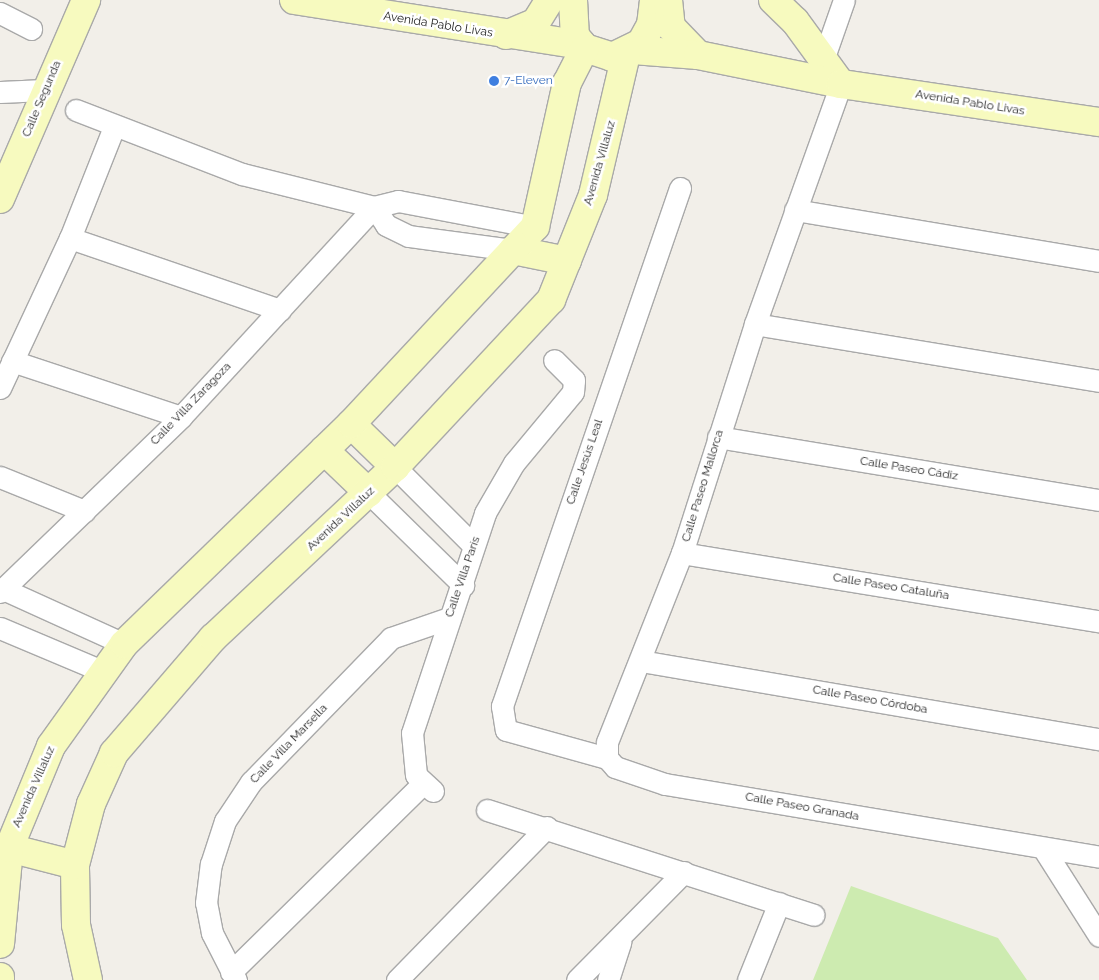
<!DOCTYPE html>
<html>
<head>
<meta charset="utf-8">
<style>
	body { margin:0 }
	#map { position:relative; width:1099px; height:980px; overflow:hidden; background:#f2efe9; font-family:Raleway,sans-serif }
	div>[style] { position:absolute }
	.grass>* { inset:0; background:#cdebb0 }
	.roads { filter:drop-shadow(1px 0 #a9a9a9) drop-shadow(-1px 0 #a9a9a9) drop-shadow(0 1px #a9a9a9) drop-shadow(0 -1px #a9a9a9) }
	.street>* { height:21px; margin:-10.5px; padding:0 10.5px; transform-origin:10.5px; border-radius:10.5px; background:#fff }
	.secondary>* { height:28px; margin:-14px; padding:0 14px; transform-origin:14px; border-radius:14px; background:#f7fabf }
	.dots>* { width:14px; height:14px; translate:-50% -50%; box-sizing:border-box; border:2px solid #fff; border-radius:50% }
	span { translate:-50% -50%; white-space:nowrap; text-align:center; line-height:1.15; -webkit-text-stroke:5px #fff; paint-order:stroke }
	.street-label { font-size:12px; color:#222 }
	.shop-label { font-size:12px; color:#366cbe }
	.left { translate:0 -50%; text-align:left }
</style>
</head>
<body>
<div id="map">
	<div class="grass">
		<i style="clip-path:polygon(851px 886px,998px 938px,1027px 980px,813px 980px)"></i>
	</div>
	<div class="roads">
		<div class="street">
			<i style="left:0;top:13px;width:35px;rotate:27deg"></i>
			<i style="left:824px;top:57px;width:60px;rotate:-70.7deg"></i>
			<i style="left:0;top:92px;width:44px;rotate:-2.6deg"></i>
			<i style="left:76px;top:110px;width:178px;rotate:21.1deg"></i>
			<i style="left:242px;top:174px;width:136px;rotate:14deg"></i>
			<i style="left:374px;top:207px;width:25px;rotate:-14deg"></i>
			<i style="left:398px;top:201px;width:139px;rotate:10.7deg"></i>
			<i style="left:680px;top:188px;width:548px;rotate:108.96deg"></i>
			<i style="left:502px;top:706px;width:24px;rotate:81deg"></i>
			<i style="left:506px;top:730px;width:105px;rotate:15.5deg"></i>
			<i style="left:607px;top:758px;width:12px;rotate:48deg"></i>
			<i style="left:615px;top:767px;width:53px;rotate:18.8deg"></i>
			<i style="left:665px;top:784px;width:440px;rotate:9.5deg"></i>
			<i style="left:374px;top:207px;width:22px;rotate:56deg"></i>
			<i style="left:386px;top:225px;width:25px;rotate:26deg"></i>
			<i style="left:409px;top:236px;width:105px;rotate:7.7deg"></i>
			<i style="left:795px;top:210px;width:308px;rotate:9.5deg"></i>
			<i style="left:70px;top:238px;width:222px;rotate:18.9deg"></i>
			<i style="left:755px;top:324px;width:349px;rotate:9.4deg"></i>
			<i style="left:12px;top:361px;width:178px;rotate:18.3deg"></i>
			<i style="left:0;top:388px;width:166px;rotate:-65deg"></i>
			<i style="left:70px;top:238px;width:119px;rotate:-68.4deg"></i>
			<i style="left:718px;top:437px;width:386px;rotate:9.4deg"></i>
			<i style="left:395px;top:467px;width:110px;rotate:45deg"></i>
			<i style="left:0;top:477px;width:91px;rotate:22deg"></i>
			<i style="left:369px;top:493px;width:132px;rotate:44.4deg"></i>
			<i style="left:682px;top:553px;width:423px;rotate:9.3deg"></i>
			<i style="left:3px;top:589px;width:133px;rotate:24.4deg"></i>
			<i style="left:0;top:592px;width:252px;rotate:-44deg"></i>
			<i style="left:181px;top:417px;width:285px;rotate:-47.4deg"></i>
			<i style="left:0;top:628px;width:111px;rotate:22.9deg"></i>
			<i style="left:641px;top:661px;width:465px;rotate:9.7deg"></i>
			<i style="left:607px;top:758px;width:16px;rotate:-90deg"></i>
			<i style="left:607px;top:742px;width:203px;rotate:-68.4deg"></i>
			<i style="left:682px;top:553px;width:240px;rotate:-72.3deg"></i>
			<i style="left:755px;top:324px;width:255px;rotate:-70.3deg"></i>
			<i style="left:433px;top:791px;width:23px;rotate:-137deg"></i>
			<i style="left:416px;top:775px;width:42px;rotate:-95.4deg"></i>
			<i style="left:412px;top:733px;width:232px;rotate:-71.6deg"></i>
			<i style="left:485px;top:513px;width:58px;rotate:-59.9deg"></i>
			<i style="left:514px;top:463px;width:92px;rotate:-50.3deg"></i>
			<i style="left:573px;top:392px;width:12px;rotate:-85deg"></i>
			<i style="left:574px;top:380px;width:28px;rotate:-135deg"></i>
			<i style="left:487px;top:810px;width:343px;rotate:17.8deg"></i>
			<i style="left:1043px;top:848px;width:104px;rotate:57.5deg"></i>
			<i style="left:231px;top:972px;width:268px;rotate:-44.5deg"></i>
			<i style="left:236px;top:980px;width:53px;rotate:-117.1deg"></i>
			<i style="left:212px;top:933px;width:31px;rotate:-101deg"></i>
			<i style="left:206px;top:903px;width:39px;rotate:-83deg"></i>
			<i style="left:211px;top:864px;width:45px;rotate:-72deg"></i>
			<i style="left:225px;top:821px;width:47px;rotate:-56.3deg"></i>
			<i style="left:251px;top:782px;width:201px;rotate:-45.8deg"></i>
			<i style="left:391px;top:638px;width:61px;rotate:-19deg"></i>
			<i style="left:397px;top:980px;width:214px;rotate:-45.6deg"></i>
			<i style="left:577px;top:980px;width:152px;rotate:-45.3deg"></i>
			<i style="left:608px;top:980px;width:40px;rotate:-72deg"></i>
			<i style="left:748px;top:980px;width:83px;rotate:-68.1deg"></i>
		</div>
		<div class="secondary">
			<i style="left:294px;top:0;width:292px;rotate:8.9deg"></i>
			<i style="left:573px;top:0;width:36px;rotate:87deg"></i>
			<i style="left:575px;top:36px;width:16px;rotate:50deg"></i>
			<i style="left:585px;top:48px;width:28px;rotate:18deg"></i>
			<i style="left:612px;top:57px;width:32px;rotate:-26deg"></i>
			<i style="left:641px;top:43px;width:21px;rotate:-61deg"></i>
			<i style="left:651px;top:25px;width:25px;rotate:-83deg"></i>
			<i style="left:668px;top:0;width:27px;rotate:84deg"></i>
			<i style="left:671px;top:27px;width:39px;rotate:46deg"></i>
			<i style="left:773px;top:0;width:30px;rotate:44deg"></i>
			<i style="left:795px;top:21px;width:78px;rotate:53.9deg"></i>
			<i style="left:506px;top:35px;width:33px;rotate:-23deg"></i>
			<i style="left:536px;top:22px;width:26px;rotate:-58deg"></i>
			<i style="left:633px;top:50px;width:65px;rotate:4.4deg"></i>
			<i style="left:698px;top:55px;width:146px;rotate:11.5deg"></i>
			<i style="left:841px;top:84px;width:261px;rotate:8.4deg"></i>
			<i style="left:0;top:199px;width:217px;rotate:-66.6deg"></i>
			<i style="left:513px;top:250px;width:55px;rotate:11.5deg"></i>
			<i style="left:351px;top:424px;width:62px;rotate:44.3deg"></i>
			<i style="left:324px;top:450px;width:62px;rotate:43.7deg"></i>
			<i style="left:9px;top:848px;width:68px;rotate:14.4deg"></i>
			<i style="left:0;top:944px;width:96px;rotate:-84.6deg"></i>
			<i style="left:9px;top:848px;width:110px;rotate:-67.6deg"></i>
			<i style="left:51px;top:746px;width:125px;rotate:-54.4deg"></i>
			<i style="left:124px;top:644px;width:316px;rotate:-44.1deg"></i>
			<i style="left:351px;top:424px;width:270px;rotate:-47deg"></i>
			<i style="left:535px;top:227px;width:148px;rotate:-77.5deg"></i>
			<i style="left:567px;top:83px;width:39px;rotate:-63deg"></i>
			<i style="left:0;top:977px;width:3px;rotate:90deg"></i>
			<i style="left:88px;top:980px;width:56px;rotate:-102.3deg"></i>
			<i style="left:76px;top:925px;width:60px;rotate:-91deg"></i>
			<i style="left:75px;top:865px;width:63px;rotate:-75.3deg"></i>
			<i style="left:91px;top:804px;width:56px;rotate:-65.7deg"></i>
			<i style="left:114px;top:753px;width:152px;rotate:-49.3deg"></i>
			<i style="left:213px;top:638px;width:250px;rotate:-43.2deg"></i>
			<i style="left:395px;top:467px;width:229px;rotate:-47deg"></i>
			<i style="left:551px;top:300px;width:113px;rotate:-68.2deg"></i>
			<i style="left:593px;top:195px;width:145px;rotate:-76.8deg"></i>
		</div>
	</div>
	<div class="dots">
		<i style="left:494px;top:81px;background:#3f7fe0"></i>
	</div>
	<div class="street-label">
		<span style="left:438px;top:25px;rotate:9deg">Avenida Pablo Livas</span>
		<span style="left:42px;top:99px;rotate:-67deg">Calle Segunda</span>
		<span style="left:970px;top:103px;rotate:9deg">Avenida Pablo Livas</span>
		<span style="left:600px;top:163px;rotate:-74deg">Avenida Villaluz</span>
		<span style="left:191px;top:404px;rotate:-46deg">Calle Villa Zaragoza</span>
		<span style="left:585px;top:462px;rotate:-71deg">Calle Jesús Leal</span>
		<span style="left:909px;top:469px;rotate:9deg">Calle Paseo Cádiz</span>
		<span style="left:703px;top:486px;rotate:-73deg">Calle Paseo Mallorca</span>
		<span style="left:341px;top:519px;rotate:-43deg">Avenida Villaluz</span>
		<span style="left:463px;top:577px;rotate:-71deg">Calle Villa París</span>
		<span style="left:891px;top:587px;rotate:9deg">Calle Paseo Cataluña</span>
		<span style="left:870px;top:700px;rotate:10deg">Calle Paseo Córdoba</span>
		<span style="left:289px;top:744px;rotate:-46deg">Calle Villa Marsella</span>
		<span style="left:34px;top:787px;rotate:-66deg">Avenida Villaluz</span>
		<span style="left:802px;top:807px;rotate:10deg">Calle Paseo Granada</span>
	</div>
	<div class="shop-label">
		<span class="left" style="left:504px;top:81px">7-Eleven</span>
	</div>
</div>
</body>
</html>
